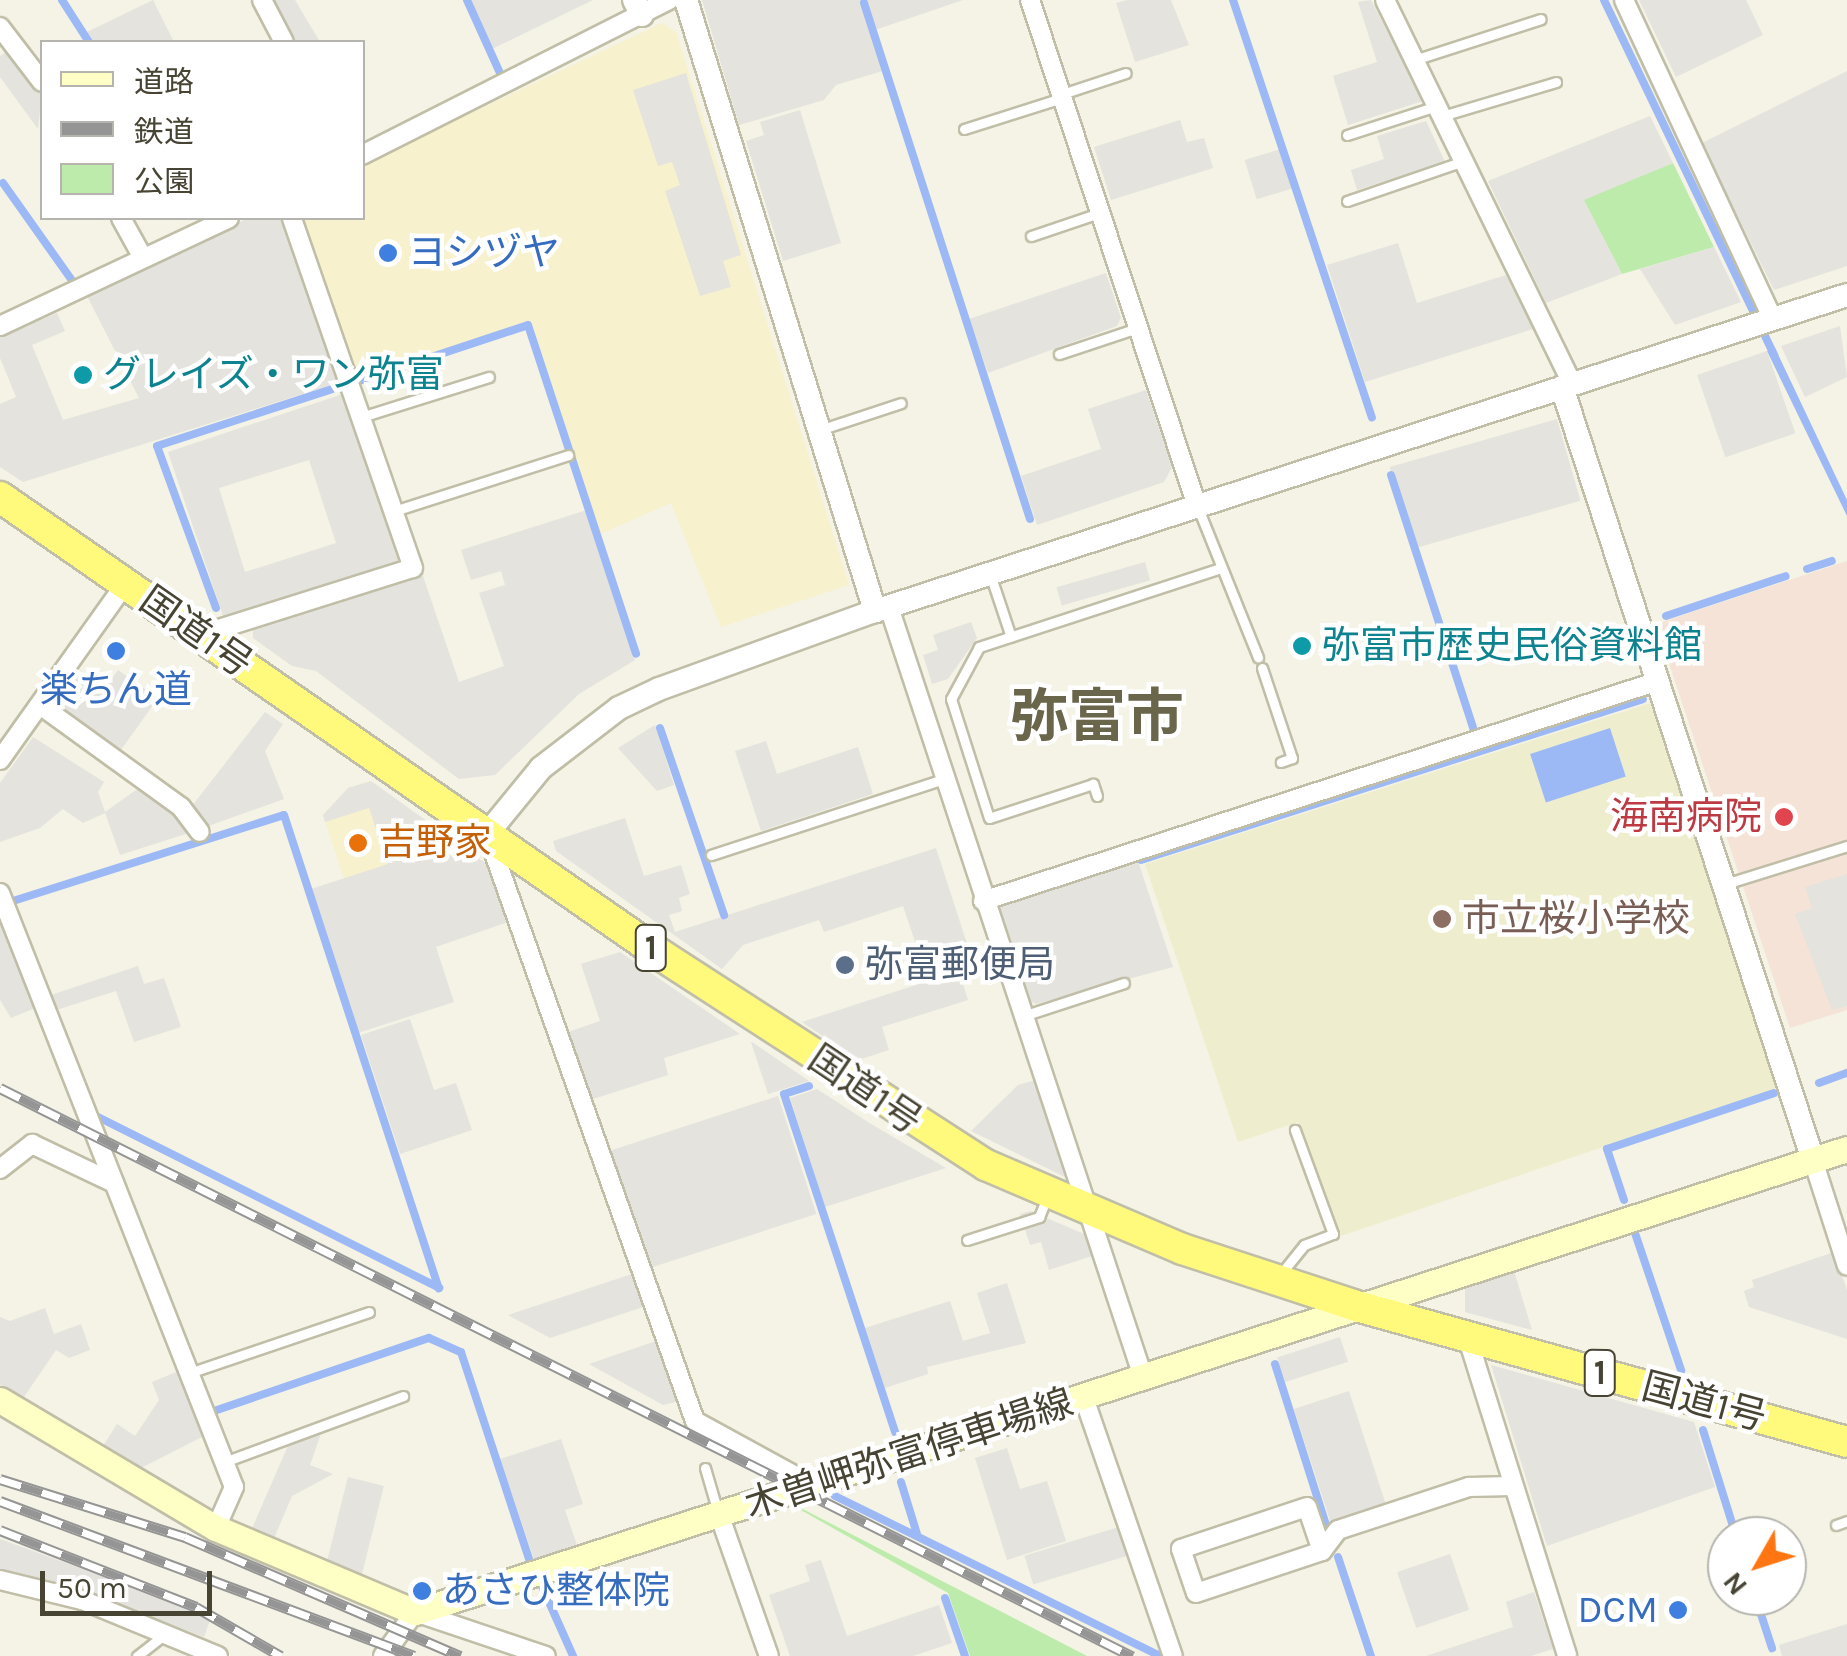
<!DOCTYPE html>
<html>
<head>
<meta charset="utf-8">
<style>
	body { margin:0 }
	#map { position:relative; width:1847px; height:1656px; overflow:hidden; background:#f4f3e5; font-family:Karla,"Noto Sans JP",sans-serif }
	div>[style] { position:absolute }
	.commercial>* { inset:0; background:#f7f1ce }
	.education>* { inset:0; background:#eeeece }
	.medical>* { inset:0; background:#f5e3d7 }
	.green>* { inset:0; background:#bdebab }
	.parking>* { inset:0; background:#e4e3de; transform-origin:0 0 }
	.water>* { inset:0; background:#9db9f5; transform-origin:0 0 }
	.stream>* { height:8px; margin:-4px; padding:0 4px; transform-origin:4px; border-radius:4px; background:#9db9f5 }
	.roads { filter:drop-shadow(2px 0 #c0bea7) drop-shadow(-2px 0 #c0bea7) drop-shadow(0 2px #c0bea7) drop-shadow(0 -2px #c0bea7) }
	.service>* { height:9px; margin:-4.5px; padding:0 4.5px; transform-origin:4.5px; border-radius:4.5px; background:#fff }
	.minor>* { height:18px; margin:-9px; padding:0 9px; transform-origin:9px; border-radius:9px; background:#fff }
	.tertiary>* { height:22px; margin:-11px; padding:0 11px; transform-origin:11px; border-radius:11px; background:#fff }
	.secondary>* { height:25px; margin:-12.5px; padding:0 12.5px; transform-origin:12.5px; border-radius:12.5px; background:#fdffc4 }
	.trunk>* { height:30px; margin:-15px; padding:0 15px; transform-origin:15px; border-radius:15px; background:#fff97c }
	.rail>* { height:11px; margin-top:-5.5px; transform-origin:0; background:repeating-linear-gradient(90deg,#fff 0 22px,#959595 0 44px); box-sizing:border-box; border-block:2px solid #959595 }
	.dots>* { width:28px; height:28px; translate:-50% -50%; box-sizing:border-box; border:5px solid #fff; border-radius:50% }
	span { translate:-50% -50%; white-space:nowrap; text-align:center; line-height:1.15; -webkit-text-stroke:9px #fff; paint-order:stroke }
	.shield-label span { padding:2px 8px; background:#fff; border:2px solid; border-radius:8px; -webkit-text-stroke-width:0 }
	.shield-label { font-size:35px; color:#474434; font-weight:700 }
	.shop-label { font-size:38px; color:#366cbe }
	.left { translate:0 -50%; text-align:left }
	.right { translate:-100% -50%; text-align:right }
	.culture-label { font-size:38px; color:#0d838f }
	.street-label { font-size:38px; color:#474434 }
	.health-label { font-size:38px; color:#be3a42 }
	.food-label { font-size:38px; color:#c56008 }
	.education-label { font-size:38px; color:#785e54 }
	.service-label { font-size:38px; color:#4e5e75 }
	.town-label { font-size:58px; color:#6a664b; font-weight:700 }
	.legend { position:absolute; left:40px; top:40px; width:325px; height:180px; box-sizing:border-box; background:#fff; border:2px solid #b5b4ae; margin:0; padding:12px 18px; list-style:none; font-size:30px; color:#474434 }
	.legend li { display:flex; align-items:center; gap:20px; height:50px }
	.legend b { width:50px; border:2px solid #b5b4ae }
	.north { position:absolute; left:1707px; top:1516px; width:100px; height:100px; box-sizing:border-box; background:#fff; border:2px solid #b5b4ae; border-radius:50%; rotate:231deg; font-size:28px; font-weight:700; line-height:40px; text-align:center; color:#474434 }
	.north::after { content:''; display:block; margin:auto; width:35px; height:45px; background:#ff7511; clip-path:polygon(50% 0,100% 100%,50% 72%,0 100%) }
	.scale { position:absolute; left:40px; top:1571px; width:172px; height:45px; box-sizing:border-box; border:5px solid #474434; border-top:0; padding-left:12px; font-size:30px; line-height:35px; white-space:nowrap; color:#474434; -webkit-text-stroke:8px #fff; paint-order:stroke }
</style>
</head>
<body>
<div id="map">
	<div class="commercial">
		<i style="clip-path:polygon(662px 23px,676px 32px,849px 585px,721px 627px,671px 503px,600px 534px,531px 320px,355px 380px,298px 218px,362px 218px,363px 164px)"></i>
		<i style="clip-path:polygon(371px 781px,476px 858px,388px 865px,344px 879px,323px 815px,348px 788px)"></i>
	</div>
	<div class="education">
		<i style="clip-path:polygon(1650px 703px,1777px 1088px,1338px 1237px,1298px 1122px,1238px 1142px,1145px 864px)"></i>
	</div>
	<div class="medical">
		<i style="clip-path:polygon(1847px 561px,1847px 1010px,1790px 1028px,1656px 624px)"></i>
	</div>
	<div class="green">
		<i style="clip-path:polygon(1673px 163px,1714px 247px,1622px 274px,1583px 199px)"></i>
		<i style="clip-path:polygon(792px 1505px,795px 1505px,1087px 1656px,970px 1656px,948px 1593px)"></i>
	</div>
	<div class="parking">
		<i style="clip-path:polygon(153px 0,174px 42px,93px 42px,87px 32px)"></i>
		<i style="clip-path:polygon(269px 0,295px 0,320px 42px,291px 42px)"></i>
		<i style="clip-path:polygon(469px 0,593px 0,490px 50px)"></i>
		<i style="clip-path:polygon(702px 0,963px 0,872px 31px,886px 70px,836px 85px,824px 100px,739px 125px)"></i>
		<i style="clip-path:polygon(1127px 0,1171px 0,1189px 45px,1135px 62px,1116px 3px)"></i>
		<i style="clip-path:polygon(1371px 0,1423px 101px,1348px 125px,1333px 76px,1377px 62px,1358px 2px)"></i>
		<i style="clip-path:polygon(1639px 0,1746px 0,1763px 35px,1676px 77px)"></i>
		<i style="clip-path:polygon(9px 50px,42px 90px,38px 129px,0 77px,0 56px)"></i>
		<i style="clip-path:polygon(1847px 71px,1847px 266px,1774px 290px,1702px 143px)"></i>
		<i style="clip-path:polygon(686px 73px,741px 255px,723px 261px,731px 287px,700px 296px,665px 191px,680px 185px,672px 162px,658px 166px,633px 90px)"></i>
		<i style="clip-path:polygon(800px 110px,841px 243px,783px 261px,746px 141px,764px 135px,760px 122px)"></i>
		<i style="clip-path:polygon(1650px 116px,1673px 163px,1584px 200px,1622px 274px,1546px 303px,1488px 181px)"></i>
		<i style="clip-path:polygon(1180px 120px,1187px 142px,1204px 138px,1213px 168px,1111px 200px,1094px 147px)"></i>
		<i style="clip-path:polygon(1426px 121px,1445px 162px,1357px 190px,1351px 170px,1384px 159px,1377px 136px)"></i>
		<i style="left:1281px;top:149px;width:41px;height:38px;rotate:73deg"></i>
		<i style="clip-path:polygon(249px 218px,287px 218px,344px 381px,23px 482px,0 467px,0 404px,16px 397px,0 358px,0 337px,57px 313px,65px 331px,32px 345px,63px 420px,139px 398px,84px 290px)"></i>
		<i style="clip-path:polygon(1398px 243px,1417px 303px,1506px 275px,1533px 329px,1365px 382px,1327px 265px)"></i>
		<i style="clip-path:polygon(1714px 247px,1741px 302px,1675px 325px,1640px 269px)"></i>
		<i style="clip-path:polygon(1106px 273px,1121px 318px,1117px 326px,988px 373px,969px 319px)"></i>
		<i style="clip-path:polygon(1840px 326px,1847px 377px,1805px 397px,1781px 346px)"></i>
		<i style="left:1767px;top:351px;width:87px;height:74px;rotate:71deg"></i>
		<i style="clip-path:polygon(1146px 390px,1172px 467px,1164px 482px,1037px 525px,1021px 476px,1101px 449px,1088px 409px)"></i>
		<i style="clip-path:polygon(evenodd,346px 393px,402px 560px,224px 619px,168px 452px,346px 393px,309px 460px,336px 543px,245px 572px,219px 488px,309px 460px)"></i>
		<i style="left:1557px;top:419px;width:85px;height:174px;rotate:74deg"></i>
		<i style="clip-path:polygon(587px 510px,635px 660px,579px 694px,495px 775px,459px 779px,316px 671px,292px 666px,253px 638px,253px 630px,422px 573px,459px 682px,504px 666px,479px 593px,505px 585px,501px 571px,471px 580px,461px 550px)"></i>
		<i style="left:1145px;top:562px;width:19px;height:92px;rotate:74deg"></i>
		<i style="clip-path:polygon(971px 622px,977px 638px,948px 679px,932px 684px,923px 655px,938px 650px,933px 635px)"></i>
		<i style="clip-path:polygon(80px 670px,105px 688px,118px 670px,158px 698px,116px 757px,51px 710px)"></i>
		<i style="clip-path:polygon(265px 712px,283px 724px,265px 751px,284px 799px,208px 826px,192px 806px)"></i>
		<i style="clip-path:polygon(655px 725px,674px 785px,657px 791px,618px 748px)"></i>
		<i style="clip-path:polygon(33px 737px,104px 782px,98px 792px,105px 812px,143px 785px,195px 831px,120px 855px,105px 813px,83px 823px,63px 809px,40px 828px,0 842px,0 783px)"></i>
		<i style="clip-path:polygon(766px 741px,777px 774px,858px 747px,873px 794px,761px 831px,735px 751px)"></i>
		<i style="clip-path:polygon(371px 781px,488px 865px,508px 922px,436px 947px,454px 1002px,358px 1033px,311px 889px,388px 864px,369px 808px,325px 822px,323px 815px,348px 788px)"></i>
		<i style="clip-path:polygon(625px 818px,644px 876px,681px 865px,690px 894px,679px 898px,682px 911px,669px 915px,675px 932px,936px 848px,974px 965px,928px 980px,903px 906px,824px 932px,819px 920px,743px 945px,722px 969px,556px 851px,553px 841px)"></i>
		<i style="clip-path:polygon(1137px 858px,1173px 967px,1036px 1004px,1026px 999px,995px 905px)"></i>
		<i style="clip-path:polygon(1847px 874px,1847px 1006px,1832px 1010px,1795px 914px,1812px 908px,1805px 887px)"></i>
		<i style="clip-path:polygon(0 907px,40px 1006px,11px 1018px,0 1000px)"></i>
		<i style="clip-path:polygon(620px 952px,740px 1034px,664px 1058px,668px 1075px,590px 1100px,568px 1032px,600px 1021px,581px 964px)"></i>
		<i style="clip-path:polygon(138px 966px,144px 984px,164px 978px,181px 1027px,134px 1042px,116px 991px,50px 1012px,45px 997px)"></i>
		<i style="clip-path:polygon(959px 971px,968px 1000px,882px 1027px,889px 1050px,858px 1060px,802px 1022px)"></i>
		<i style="clip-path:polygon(410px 1019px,434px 1090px,456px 1083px,472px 1130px,400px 1154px,361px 1035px)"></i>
		<i style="clip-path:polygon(751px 1042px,752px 1042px,809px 1081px,768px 1094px)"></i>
		<i style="clip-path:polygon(1039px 1079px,1071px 1180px,971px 1131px,1018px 1085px)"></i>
		<i style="clip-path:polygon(817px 1089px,871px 1124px,946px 1168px,825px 1207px,790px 1098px)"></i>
		<i style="left:778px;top:1096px;width:124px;height:176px;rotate:72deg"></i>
		<i style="clip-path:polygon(1030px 1211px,1089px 1236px,1095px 1255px,1049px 1270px,1041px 1242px,1030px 1245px,1020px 1214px)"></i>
		<i style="clip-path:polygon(1834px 1252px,1847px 1290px,1847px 1339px,1749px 1307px,1744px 1291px,1754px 1287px,1752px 1280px)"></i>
		<i style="clip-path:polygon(1514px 1271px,1532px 1330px,1465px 1312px,1465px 1286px)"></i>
		<i style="clip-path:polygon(635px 1273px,646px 1306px,550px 1338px,508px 1315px)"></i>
		<i style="clip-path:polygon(1007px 1283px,1026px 1343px,927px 1367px,928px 1374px,885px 1388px,865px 1328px,950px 1301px,963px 1341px,990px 1333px,977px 1293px)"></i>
		<i style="clip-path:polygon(45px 1308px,54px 1334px,81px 1324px,90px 1350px,69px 1358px,56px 1350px,24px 1397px,0 1385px,0 1317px,10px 1321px)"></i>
		<i style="left:1340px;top:1337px;width:26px;height:66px;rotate:72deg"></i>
		<i style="clip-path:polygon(659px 1340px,680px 1401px,663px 1405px,589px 1364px)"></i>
		<i style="clip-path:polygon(1491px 1365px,1694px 1422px,1715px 1487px,1547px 1546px)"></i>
		<i style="clip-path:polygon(181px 1370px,206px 1435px,139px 1469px,103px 1446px,117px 1424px,135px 1436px,159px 1400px,152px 1382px)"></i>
		<i style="left:1349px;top:1391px;width:122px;height:58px;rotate:72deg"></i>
		<i style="clip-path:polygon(323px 1428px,310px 1465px,333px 1474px,292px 1496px,272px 1543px,250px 1533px,290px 1441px)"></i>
		<i style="clip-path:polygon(561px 1439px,583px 1504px,565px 1510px,580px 1554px,537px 1568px,500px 1459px)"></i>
		<i style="clip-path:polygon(1007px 1448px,1020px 1489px,1047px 1481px,1066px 1541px,1007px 1560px,975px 1458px)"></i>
		<i style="left:348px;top:1477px;width:37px;height:92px;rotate:14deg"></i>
		<i style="left:1122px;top:1526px;width:30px;height:102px;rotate:73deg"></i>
		<i style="clip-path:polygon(0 1539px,187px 1607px,210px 1620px,204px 1637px,85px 1591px,0 1570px)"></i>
		<i style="left:1450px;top:1554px;width:59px;height:56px;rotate:71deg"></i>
		<i style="clip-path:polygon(821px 1560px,847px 1636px,939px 1605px,952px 1643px,913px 1656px,790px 1656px,769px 1595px,810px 1581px,805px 1565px)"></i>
		<i style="clip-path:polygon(1534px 1592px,1553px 1649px,1531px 1656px,1426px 1656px,1513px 1627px,1506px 1602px)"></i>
		<i style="clip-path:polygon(1847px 1624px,1847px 1656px,1782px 1656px,1779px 1645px)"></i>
	</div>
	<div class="water">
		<i style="clip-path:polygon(1775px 348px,1847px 500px,1847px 516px,1767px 351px)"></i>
		<i style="left:1610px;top:728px;width:51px;height:84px;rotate:72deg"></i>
	</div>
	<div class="stream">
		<i style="left:62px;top:0;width:50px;rotate:57.3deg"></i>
		<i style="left:467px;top:0;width:80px;rotate:65.7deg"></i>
		<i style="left:1233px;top:0;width:440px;rotate:71.6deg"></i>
		<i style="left:1604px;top:0;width:394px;rotate:64.4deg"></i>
		<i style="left:864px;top:3px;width:542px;rotate:72.17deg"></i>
		<i style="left:3px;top:183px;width:118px;rotate:54.7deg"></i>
		<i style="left:359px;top:381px;width:178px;rotate:-18.3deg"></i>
		<i style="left:528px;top:325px;width:346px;rotate:71.8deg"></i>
		<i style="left:1391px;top:475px;width:272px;rotate:72deg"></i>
		<i style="left:1807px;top:569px;width:26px;rotate:-18deg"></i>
		<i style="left:216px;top:608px;width:172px;rotate:-110deg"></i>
		<i style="left:157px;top:446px;width:188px;rotate:-18deg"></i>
		<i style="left:1666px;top:616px;width:126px;rotate:-18.4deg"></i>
		<i style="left:660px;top:728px;width:198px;rotate:71.1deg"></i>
		<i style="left:1141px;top:860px;width:527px;rotate:-17.78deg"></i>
		<i style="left:13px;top:901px;width:284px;rotate:-17.6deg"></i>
		<i style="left:284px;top:815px;width:498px;rotate:71.9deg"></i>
		<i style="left:1819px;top:1083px;width:30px;rotate:-20deg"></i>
		<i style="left:809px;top:1086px;width:26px;rotate:162deg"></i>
		<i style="left:784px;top:1094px;width:356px;rotate:71.8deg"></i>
		<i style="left:96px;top:1116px;width:384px;rotate:26.6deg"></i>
		<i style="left:1624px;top:1200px;width:54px;rotate:-108.4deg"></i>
		<i style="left:1607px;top:1149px;width:176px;rotate:-18.5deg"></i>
		<i style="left:1635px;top:1233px;width:145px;rotate:71.4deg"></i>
		<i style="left:1275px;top:1364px;width:169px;rotate:72.4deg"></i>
		<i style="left:214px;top:1411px;width:227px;rotate:-18.8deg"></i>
		<i style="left:429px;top:1338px;width:35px;rotate:24deg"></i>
		<i style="left:461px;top:1352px;width:227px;rotate:71.8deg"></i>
		<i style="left:1703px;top:1430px;width:111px;rotate:72.7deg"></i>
		<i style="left:901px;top:1482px;width:54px;rotate:72.9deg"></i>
		<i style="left:835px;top:1496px;width:362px;rotate:26.2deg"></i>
		<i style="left:1338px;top:1557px;width:104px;rotate:71.6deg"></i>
		<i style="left:541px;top:1584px;width:79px;rotate:66deg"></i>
		<i style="left:1755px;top:1596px;width:55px;rotate:71.9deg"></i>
		<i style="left:945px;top:1598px;width:61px;rotate:71deg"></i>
	</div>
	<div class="roads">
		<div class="service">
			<i style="left:1414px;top:60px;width:133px;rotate:-17.9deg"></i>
			<i style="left:1062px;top:94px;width:67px;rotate:-18.2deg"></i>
			<i style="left:1442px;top:116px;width:119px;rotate:-16.6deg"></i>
			<i style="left:964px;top:129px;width:103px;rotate:-17.6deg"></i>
			<i style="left:1347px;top:135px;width:95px;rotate:-17.9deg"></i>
			<i style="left:1347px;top:201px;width:124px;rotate:-18.9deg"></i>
			<i style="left:1031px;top:236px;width:72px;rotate:-18.7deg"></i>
			<i style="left:1059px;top:354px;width:82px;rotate:-18.4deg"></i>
			<i style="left:361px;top:417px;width:134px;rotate:-17.4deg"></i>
			<i style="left:819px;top:430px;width:86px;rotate:-18.2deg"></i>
			<i style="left:1198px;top:508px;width:161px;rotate:68.1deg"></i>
			<i style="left:394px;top:511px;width:183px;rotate:-17.8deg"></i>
			<i style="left:990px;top:574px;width:66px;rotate:71.6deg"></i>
			<i style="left:1262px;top:668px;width:95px;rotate:71.6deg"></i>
			<i style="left:1292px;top:758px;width:12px;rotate:160deg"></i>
			<i style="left:1097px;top:796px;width:13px;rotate:-108deg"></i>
			<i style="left:1093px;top:784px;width:109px;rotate:161.9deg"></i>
			<i style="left:989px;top:818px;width:125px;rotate:-107.7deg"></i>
			<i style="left:951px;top:699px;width:59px;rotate:-61.7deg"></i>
			<i style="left:979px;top:647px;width:251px;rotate:-18.1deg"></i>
			<i style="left:711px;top:855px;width:247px;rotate:-18.1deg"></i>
			<i style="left:1725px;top:884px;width:128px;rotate:-17.3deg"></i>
			<i style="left:1026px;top:1015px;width:103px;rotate:-18.1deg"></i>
			<i style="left:967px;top:1240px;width:76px;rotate:-17.7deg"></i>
			<i style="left:1039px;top:1217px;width:22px;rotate:-68deg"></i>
			<i style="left:1279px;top:1276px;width:40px;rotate:-51deg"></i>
			<i style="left:1304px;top:1245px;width:31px;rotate:-21deg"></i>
			<i style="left:1333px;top:1234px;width:111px;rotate:-110.1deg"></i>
			<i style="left:189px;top:1373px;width:190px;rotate:-18.7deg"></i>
			<i style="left:224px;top:1462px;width:191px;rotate:-20.2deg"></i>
			<i style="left:705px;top:1468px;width:43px;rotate:73.7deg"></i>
			<i style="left:1836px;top:1525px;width:12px;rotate:-20deg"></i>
			<i style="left:137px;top:1656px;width:37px;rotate:-38deg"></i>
		</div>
		<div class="minor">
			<i style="left:262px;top:0;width:47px;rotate:62.4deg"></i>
			<i style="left:1030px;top:0;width:533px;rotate:71.74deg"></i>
			<i style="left:1385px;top:0;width:427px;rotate:64deg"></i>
			<i style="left:1624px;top:0;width:352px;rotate:65deg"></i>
			<i style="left:0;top:27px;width:69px;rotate:52.6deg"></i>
			<i style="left:362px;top:155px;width:344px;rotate:-26.8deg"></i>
			<i style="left:121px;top:218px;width:43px;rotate:61.1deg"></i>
			<i style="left:0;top:326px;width:253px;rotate:-25.2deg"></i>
			<i style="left:889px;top:607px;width:811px;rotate:71.74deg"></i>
			<i style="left:200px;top:635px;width:223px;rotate:-17.5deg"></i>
			<i style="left:413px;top:568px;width:370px;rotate:-109.1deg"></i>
			<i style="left:40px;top:705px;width:174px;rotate:35.9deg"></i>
			<i style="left:181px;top:807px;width:31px;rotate:53deg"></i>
			<i style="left:0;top:760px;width:217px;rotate:-54.6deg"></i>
			<i style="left:489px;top:839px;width:617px;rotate:70.51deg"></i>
			<i style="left:695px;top:1421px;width:133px;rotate:28.7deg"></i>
			<i style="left:0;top:893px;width:638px;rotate:68.5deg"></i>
			<i style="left:234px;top:1487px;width:45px;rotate:113.7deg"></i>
			<i style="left:983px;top:901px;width:707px;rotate:-18.05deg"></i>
			<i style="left:1813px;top:1160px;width:111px;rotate:72.2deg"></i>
			<i style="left:0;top:1169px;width:41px;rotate:-38deg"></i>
			<i style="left:32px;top:1144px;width:91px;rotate:25.4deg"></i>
			<i style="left:1467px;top:1336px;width:335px;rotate:72.6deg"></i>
			<i style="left:1084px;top:1398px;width:273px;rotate:71deg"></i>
			<i style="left:720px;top:1517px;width:147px;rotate:70.6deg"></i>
			<i style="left:1322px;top:1551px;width:46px;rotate:-108.8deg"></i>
			<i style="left:1307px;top:1507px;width:133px;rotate:161.6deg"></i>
			<i style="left:1181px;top:1549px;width:46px;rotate:71.2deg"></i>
			<i style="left:1196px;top:1593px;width:133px;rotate:-18.4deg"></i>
			<i style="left:1322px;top:1551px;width:26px;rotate:-53deg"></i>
			<i style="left:1338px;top:1530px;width:138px;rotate:-18.2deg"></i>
			<i style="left:1469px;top:1487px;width:43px;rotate:-1.3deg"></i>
			<i style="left:0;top:1580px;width:84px;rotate:13.7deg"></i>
			<i style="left:82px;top:1600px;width:147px;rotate:22.4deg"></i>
			<i style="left:383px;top:1656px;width:54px;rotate:-54deg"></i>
			<i style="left:415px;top:1612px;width:138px;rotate:18.6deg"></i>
		</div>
		<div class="tertiary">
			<i style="left:634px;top:0;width:17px;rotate:62deg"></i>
			<i style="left:686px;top:0;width:640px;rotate:72.81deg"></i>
			<i style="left:1562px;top:387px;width:813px;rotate:72.01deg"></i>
			<i style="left:487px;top:834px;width:85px;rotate:-50.7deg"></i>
			<i style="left:541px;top:768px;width:98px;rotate:-37.6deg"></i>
			<i style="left:619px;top:708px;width:44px;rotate:-25.4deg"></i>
			<i style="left:659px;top:689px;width:230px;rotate:-19.9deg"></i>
			<i style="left:875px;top:611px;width:1022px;rotate:-18.01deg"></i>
		</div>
		<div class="secondary">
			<i style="left:0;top:1400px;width:251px;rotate:30.7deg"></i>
			<i style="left:216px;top:1528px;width:216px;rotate:22.9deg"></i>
			<i style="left:415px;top:1612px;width:1505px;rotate:-17.92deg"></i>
		</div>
		<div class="trunk">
			<i style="left:0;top:497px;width:801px;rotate:34.72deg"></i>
			<i style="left:658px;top:953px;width:391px;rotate:32.9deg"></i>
			<i style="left:986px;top:1165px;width:213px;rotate:23.2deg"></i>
			<i style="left:1182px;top:1249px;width:180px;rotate:18.1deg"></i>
			<i style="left:1353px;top:1305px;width:513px;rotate:15.5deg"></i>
		</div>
	</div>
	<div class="rail">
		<i style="left:0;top:1088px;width:1267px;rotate:26.65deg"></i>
		<i style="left:0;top:1479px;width:194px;rotate:17.4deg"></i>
		<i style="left:185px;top:1537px;width:300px;rotate:23.4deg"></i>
		<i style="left:0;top:1501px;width:442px;rotate:20.5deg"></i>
		<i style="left:0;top:1530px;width:211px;rotate:21.4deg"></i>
		<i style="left:196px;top:1607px;width:98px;rotate:30deg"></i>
	</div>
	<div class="dots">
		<i style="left:388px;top:253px;background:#3f7fe0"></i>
		<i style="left:83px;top:375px;background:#0f9aa8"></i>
		<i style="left:1302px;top:646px;background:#0f9aa8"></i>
		<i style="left:116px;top:651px;background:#3f7fe0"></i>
		<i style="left:1784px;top:817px;background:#e0444e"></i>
		<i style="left:358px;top:843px;background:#e8710a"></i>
		<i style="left:1442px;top:919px;background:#8d6e63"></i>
		<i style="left:845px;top:965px;background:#5c6f8a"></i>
		<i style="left:422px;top:1591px;background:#3f7fe0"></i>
		<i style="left:1678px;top:1610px;background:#3f7fe0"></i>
	</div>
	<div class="shield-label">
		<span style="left:651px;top:948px">1</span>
		<span style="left:1600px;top:1373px">1</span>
	</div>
	<div class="shop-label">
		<span class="left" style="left:408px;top:253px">ヨシヅヤ</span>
		<span style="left:116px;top:690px">楽ちん道</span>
		<span class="left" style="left:442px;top:1591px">あさひ整体院</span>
		<span class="right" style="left:1658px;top:1610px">DCM</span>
	</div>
	<div class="culture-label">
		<span class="left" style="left:103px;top:375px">グレイズ・ワン弥富</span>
		<span class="left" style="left:1322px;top:646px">弥富市歴史民俗資料館</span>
	</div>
	<div class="street-label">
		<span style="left:196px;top:632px;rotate:35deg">国道1号</span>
		<span style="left:865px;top:1090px;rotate:34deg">国道1号</span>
		<span style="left:1704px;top:1402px;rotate:15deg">国道1号</span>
		<span style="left:909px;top:1454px;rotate:-18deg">木曽岬弥富停車場線</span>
	</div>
	<div class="health-label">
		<span class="right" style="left:1762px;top:817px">海南病院</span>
	</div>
	<div class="food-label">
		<span class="left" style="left:378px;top:843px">吉野家</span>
	</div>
	<div class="education-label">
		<span class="left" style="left:1462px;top:919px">市立桜小学校</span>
	</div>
	<div class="service-label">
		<span class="left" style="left:865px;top:965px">弥富郵便局</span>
	</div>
	<div class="town-label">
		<span style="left:1097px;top:717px">弥富市</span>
	</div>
	<ul class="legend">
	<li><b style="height:12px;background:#fdffc4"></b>道路</li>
	<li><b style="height:12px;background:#959595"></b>鉄道</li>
	<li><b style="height:28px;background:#bdebab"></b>公園</li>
	</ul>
	<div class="north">N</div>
	<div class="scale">50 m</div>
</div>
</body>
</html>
